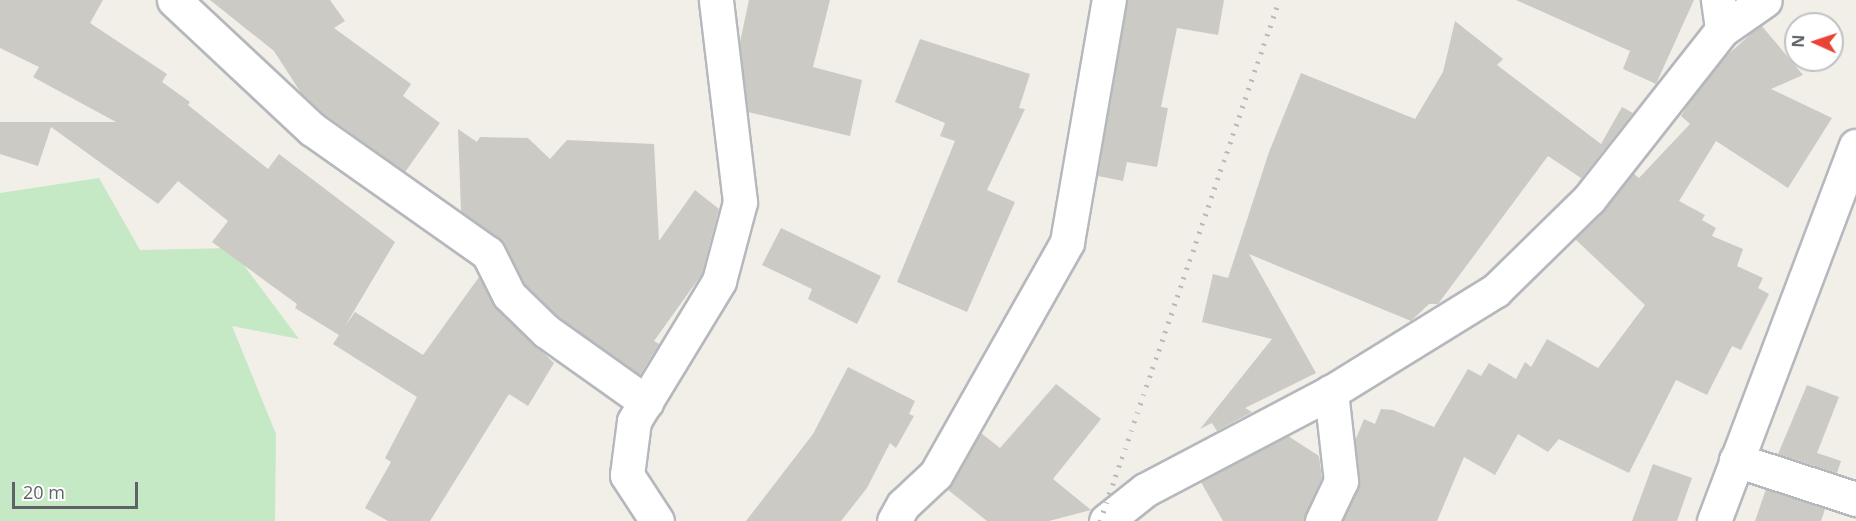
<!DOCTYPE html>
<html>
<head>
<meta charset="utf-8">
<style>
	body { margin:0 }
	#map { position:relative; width:1856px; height:521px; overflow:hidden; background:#f1efe8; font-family:"Open Sans",sans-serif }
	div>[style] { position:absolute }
	.green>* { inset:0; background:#c5e8c5 }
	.building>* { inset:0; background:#cccac5 }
	.roads { filter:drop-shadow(2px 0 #b5b8bc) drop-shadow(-2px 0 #b5b8bc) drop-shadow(0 2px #b5b8bc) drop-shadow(0 -2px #b5b8bc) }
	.minor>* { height:33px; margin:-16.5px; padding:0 16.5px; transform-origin:16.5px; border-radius:16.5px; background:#fff }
	.tertiary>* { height:33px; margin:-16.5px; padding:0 16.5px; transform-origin:16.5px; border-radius:16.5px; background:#fff }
	.rail>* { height:4.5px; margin-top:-2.25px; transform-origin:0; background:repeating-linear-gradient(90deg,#b6b7b8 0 1.5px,transparent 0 9.5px) }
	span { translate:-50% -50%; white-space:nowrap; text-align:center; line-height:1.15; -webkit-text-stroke:5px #fff; paint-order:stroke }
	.north { position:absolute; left:1784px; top:12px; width:60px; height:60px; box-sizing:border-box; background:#fff; border:2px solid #bfc1c3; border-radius:50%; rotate:273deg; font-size:16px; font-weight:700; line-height:24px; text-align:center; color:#5f6368 }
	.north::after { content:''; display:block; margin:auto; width:21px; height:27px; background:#ea4335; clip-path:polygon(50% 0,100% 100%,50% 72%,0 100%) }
	.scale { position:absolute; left:12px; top:482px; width:126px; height:27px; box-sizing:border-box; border:3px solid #5f6368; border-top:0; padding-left:8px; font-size:18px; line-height:21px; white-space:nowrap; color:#5f6368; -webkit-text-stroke:4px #fff; paint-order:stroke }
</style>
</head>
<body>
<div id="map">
	<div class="green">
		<i style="clip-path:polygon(99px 178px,140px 250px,231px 248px,299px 339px,232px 326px,276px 434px,275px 521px,0 521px,0 193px)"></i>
	</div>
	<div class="building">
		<i style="clip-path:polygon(0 0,103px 0,90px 23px,167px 74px,162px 82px,190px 102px,188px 105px,268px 169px,279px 154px,395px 242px,345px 326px,355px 312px,423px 355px,479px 277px,496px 308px,554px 363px,528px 406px,509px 394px,430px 521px,388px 521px,365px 508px,391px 462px,385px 458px,417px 397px,333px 344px,339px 335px,295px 308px,297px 304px,212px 242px,228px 221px,178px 181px,158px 204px,51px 127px,38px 166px,0 154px,0 122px,116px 122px,33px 77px,39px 67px,0 48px)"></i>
		<i style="clip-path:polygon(210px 0,330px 0,345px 21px,334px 28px,411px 84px,403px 96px,440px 123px,405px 172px,324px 114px,301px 93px,274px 51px)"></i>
		<i style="clip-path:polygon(749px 0,830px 0,813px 67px,862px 80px,850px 136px,748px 112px,740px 42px)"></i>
		<i style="clip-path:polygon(1127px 0,1224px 0,1218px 35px,1177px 28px,1161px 107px,1168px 108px,1157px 167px,1127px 162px,1123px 181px,1098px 176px)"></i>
		<i style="clip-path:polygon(1516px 0,1694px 0,1656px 84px,1623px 69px,1630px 51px)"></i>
		<i style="clip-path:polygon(1455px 21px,1503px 59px,1497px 65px,1601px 144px,1622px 107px,1633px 113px,1577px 184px,1581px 178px,1548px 156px,1438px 304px,1429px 304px,1411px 321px,1249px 254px,1316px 373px,1245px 408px,1252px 412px,1217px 431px,1212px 423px,1200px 429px,1272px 339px,1202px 322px,1213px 274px,1228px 278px,1269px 152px,1301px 73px,1415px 119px,1443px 72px)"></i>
		<i style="clip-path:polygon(1761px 25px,1803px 75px,1771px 89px,1832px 118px,1788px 188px,1716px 141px,1679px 201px,1705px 215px,1702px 220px,1716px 228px,1712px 236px,1743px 249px,1737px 266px,1763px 278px,1758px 288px,1769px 294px,1741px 350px,1732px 346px,1707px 395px,1676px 380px,1629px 473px,1559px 439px,1548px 452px,1518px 434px,1495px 475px,1464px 457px,1437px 521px,1343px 521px,1358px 488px,1355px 441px,1364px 419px,1375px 424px,1381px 409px,1393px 410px,1434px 427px,1468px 369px,1481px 376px,1489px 363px,1516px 379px,1525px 362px,1531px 367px,1547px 339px,1598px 368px,1645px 305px,1575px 239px,1633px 173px,1639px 178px,1690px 124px,1681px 116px,1691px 100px,1725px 57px)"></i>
		<i style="clip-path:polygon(920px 39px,1030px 74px,1019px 108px,1025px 109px,987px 190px,1015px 202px,967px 312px,897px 282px,955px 141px,940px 136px,945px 123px,895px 102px)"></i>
		<i style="clip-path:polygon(458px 129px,477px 142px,480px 137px,528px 138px,550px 159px,567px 140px,654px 144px,659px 241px,695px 190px,719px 209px,702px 274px,654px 341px,659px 344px,640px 375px,558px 317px,524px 284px,504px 242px,461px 211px)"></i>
		<i style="clip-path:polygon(781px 228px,881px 276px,857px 324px,808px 299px,812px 289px,762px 265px)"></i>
		<i style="clip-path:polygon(848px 367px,915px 401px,909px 414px,914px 416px,896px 448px,890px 443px,867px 488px,841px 521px,746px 521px,813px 434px)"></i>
		<i style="clip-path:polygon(1056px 384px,1101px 419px,1053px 479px,1091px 510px,1049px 521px,987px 521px,947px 489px,981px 433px,1000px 448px)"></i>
		<i style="clip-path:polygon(1807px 385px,1839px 397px,1817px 453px,1841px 461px,1837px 473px,1778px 454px)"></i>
		<i style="clip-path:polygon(1288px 436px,1319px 456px,1322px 478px,1304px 521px,1223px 521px,1201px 482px)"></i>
		<i style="clip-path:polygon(1653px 464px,1692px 478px,1677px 521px,1632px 521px)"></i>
		<i style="clip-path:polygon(1766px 489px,1825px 509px,1821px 521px,1755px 521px)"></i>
	</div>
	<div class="roads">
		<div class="minor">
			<i style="left:174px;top:0;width:189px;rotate:43.1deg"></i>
			<i style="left:312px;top:129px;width:215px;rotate:35.2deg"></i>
			<i style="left:488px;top:253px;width:47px;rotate:63.4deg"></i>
			<i style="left:509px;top:295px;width:52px;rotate:44.2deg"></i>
			<i style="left:546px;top:331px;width:123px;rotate:35.4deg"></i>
			<i style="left:1718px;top:0;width:30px;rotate:82deg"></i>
			<i style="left:1736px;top:460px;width:126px;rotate:18deg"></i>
			<i style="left:657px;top:521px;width:55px;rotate:-123.1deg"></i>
			<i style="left:627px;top:475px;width:54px;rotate:-82.6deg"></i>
			<i style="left:634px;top:421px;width:164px;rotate:-58.7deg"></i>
			<i style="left:719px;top:281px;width:82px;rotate:-75.1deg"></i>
			<i style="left:740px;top:202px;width:203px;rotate:-96.8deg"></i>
			<i style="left:894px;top:521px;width:18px;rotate:-61deg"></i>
			<i style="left:903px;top:505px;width:45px;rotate:-43.2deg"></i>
			<i style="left:936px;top:474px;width:266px;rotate:-60.5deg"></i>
			<i style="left:1067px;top:242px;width:246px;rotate:-80.2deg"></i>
			<i style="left:1106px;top:521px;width:50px;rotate:-38.5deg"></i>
			<i style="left:1145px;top:490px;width:210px;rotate:-27.8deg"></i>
			<i style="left:1331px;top:392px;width:194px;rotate:-31.7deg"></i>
			<i style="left:1496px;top:290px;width:130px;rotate:-44.4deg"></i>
			<i style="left:1589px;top:199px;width:215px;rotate:-51.8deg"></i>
			<i style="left:1722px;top:30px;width:52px;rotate:-34.9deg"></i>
			<i style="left:1322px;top:521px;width:44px;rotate:-64.6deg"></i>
			<i style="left:1341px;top:481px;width:90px;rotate:-96.4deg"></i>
		</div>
		<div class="tertiary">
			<i style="left:1714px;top:521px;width:401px;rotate:-69.3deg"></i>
		</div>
	</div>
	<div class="rail">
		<i style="left:1100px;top:521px;width:551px;rotate:-71.04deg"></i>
	</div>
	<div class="north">N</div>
	<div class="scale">20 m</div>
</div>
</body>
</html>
